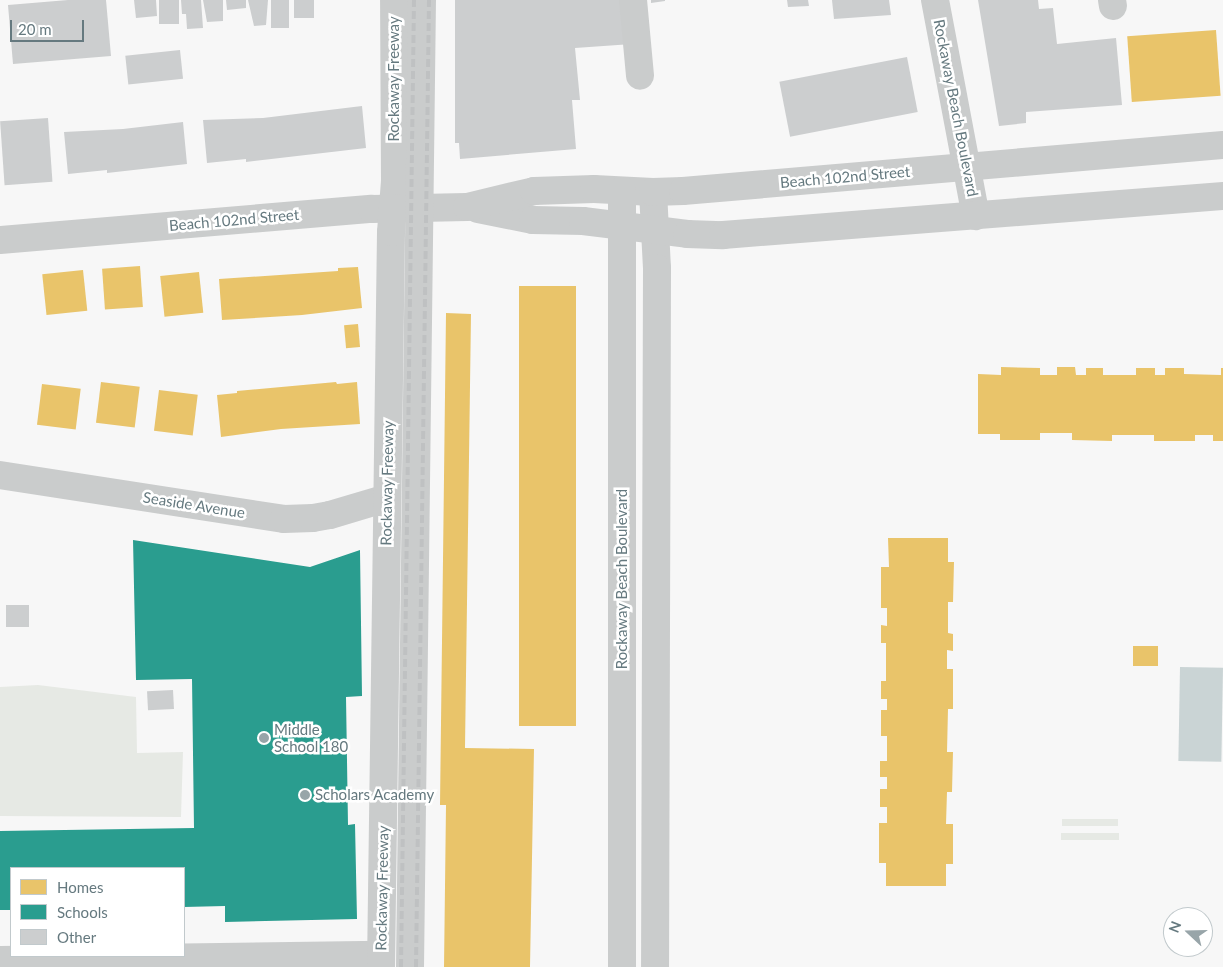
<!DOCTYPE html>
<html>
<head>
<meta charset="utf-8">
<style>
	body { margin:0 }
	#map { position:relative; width:1223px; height:967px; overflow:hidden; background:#f7f7f7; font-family:Lato,sans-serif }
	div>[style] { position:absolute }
	.green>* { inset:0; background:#e6e9e4; transform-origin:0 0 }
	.water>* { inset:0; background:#cad4d5; transform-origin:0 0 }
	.homes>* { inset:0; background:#e9c46a; transform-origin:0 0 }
	.schools>* { inset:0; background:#2a9d8f }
	.building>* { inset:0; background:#cccecf; transform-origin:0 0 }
	.minor>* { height:28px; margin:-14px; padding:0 14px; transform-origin:14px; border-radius:14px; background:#cacccc }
	.rail>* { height:4px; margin-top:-2px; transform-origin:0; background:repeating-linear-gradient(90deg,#bfc1c2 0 8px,transparent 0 12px) }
	.dots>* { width:14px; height:14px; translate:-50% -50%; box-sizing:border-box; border:2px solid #fff; border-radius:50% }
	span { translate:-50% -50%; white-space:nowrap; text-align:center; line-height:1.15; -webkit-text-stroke:5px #fff; paint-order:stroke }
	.street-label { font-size:15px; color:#65797f }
	.poi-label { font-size:15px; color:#65797f }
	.left { translate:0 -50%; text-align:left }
	.legend { position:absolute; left:10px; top:867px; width:175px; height:90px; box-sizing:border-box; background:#fff; border:1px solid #c1c9cc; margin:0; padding:6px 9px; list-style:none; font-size:15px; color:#65797f }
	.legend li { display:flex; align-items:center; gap:10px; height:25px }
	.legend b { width:25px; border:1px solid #c1c9cc }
	.north { position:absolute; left:1163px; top:907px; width:50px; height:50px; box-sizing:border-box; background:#fff; border:1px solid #c1c9cc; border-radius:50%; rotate:291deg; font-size:14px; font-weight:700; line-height:20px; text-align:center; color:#65797f }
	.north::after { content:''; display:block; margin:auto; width:18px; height:22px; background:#98a5a9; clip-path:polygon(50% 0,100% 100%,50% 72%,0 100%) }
	.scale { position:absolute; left:10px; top:20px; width:74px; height:22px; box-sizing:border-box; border:2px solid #65797f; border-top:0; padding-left:6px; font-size:15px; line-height:18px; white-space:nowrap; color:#65797f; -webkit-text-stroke:4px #fff; paint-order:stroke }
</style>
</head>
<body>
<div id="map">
	<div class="green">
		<i style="clip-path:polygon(38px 685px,136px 697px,137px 753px,183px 752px,181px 817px,0 816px,0 687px)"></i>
		<i style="left:1062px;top:819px;width:56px;height:7px"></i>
		<i style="left:1061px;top:833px;width:58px;height:7px"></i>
	</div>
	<div class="water">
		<i style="left:1180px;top:667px;width:43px;height:94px;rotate:1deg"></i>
	</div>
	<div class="homes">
		<i style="left:1216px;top:30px;width:66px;height:89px;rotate:86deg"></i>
		<i style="left:140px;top:266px;width:41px;height:38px;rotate:86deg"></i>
		<i style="clip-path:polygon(358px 267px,362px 308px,302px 315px,222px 320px,219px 279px,338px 271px,338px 268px)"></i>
		<i style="left:83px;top:270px;width:41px;height:41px;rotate:84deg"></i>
		<i style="left:199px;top:272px;width:41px;height:39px;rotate:84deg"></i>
		<i style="left:519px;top:286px;width:57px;height:440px"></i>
		<i style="clip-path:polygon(446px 313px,471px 314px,465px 748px,534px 749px,530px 967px,444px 967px,446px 805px,440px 805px)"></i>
		<i style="left:358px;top:324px;width:23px;height:14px;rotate:85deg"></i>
		<i style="clip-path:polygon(1001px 367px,1040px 368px,1040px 375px,1057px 375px,1057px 367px,1075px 367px,1076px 375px,1086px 375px,1086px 368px,1103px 368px,1103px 375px,1136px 375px,1136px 368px,1155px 368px,1155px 375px,1165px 375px,1165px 368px,1184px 368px,1184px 374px,1221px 375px,1221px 368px,1223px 368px,1223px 441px,1213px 441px,1213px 435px,1195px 435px,1195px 441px,1154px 441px,1154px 435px,1112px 435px,1112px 441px,1072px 440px,1072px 433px,1040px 433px,1040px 440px,1000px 440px,1000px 434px,978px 434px,978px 374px,1001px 375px)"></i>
		<i style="left:101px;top:382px;width:39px;height:41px;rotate:7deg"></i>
		<i style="clip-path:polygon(336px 382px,337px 384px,357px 382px,360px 424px,281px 429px,221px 437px,217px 395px,237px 393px,237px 391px)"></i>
		<i style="left:42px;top:384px;width:39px;height:41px;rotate:7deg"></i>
		<i style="left:159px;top:390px;width:39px;height:41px;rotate:7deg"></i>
		<i style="clip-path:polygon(888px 538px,948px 538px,948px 562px,954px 562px,953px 602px,948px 602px,948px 633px,953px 634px,953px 651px,947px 650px,947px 669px,953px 669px,953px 709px,948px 709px,947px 752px,953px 752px,952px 792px,947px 792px,946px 824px,953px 824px,953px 864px,946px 864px,946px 886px,886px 886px,886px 863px,879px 863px,879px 823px,887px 823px,887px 807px,880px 807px,880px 789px,887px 789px,887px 777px,880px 777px,880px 761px,887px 761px,887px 736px,881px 736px,881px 710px,887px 710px,887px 699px,881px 699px,881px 681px,886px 681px,886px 643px,881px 643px,881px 625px,887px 626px,887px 608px,881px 608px,881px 567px,889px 567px)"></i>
		<i style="left:1158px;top:646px;width:20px;height:25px;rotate:90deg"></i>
	</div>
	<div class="schools">
		<i style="clip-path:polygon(133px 540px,310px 567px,360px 550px,362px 696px,346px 697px,348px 825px,355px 824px,357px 919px,225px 922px,225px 906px,184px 907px,184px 868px,11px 868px,11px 910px,0 910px,0 831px,194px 828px,192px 679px,136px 680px)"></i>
	</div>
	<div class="building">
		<i style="clip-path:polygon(68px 0,106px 0,111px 56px,13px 64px,8px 5px)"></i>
		<i style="clip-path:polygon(134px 0,156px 0,157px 16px,136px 18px)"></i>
		<i style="left:159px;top:0;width:20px;height:24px"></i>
		<i style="clip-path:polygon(181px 0,201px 0,203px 28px,187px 29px,186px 14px,182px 14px)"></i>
		<i style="clip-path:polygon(203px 0,223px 0,223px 21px,207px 22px)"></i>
		<i style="clip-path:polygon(226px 0,246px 0,246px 8px,227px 10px)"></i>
		<i style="clip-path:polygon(248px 0,268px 0,266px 25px,254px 26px)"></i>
		<i style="left:271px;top:0;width:18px;height:28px"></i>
		<i style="left:294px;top:0;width:20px;height:18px"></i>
		<i style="clip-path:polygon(455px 0,629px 0,632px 44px,575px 48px,580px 100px,572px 100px,576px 149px,460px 159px,459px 143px,455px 143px)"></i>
		<i style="clip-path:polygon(651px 0,665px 0,665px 1px,651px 3px)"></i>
		<i style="clip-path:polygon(787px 0,808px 0,809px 6px,788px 7px)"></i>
		<i style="clip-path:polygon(832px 0,889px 0,891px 15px,834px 19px)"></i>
		<i style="clip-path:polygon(978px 0,1038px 0,1039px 9px,1053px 8px,1057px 44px,1116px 38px,1122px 105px,1026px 112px,1026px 123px,999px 126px)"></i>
		<i style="left:180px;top:50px;width:29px;height:55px;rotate:84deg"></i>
		<i style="left:907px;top:57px;width:56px;height:130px;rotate:79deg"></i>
		<i style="clip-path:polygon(362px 106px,366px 148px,246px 162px,246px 159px,207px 163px,203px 120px,263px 118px)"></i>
		<i style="left:48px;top:118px;width:64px;height:48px;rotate:86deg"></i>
		<i style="clip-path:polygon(183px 122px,187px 164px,107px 173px,107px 170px,68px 174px,64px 132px,123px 129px)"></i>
		<i style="left:29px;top:605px;width:22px;height:23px;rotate:90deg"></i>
		<i style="left:173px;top:690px;width:19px;height:26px;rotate:87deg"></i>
	</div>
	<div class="minor">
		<i style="left:633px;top:0;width:76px;rotate:84.7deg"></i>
		<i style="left:935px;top:0;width:220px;rotate:79.3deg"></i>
		<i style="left:1112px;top:0;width:6px;rotate:81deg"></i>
		<i style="left:653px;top:192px;width:76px;rotate:87deg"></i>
		<i style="left:657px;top:268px;width:699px;rotate:90.16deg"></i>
		<i style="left:478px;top:209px;width:56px;rotate:11.3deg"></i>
		<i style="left:533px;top:220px;width:50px;rotate:1.1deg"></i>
		<i style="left:583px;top:221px;width:105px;rotate:7.1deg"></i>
		<i style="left:687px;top:234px;width:36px;rotate:2deg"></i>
		<i style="left:723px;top:235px;width:502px;rotate:-4.46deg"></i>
		<i style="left:0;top:240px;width:373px;rotate:-4.8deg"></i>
		<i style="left:372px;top:209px;width:95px;rotate:-1.2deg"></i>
		<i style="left:467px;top:207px;width:69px;rotate:-13.4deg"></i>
		<i style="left:534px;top:191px;width:60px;rotate:-1.9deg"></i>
		<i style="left:594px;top:189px;width:59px;rotate:2.9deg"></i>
		<i style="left:653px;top:192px;width:30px;rotate:-2deg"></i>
		<i style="left:683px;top:191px;width:542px;rotate:-4.87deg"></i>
		<i style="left:0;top:475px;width:287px;rotate:8.8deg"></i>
		<i style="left:284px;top:519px;width:29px;rotate:-2deg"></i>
		<i style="left:313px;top:518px;width:17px;rotate:-10deg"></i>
		<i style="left:330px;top:515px;width:59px;rotate:-16.6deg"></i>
		<i style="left:0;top:960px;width:381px;rotate:-0.8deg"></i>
		<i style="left:381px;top:967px;width:735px;rotate:-89.22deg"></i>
		<i style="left:391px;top:232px;width:51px;rotate:-85.5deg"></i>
		<i style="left:395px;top:181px;width:181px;rotate:-90.3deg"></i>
		<i style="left:410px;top:967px;width:967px;rotate:-89.29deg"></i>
		<i style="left:622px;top:967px;width:776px;rotate:-90deg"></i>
	</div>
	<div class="rail">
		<i style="left:401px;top:967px;width:967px;rotate:-89.23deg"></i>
		<i style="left:416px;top:967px;width:967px;rotate:-89.23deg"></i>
	</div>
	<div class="dots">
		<i style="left:264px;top:738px;background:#98a5a9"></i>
		<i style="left:305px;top:795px;background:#98a5a9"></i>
	</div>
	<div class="street-label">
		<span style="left:394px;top:79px;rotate:-90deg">Rockaway Freeway</span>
		<span style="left:956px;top:108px;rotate:79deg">Rockaway Beach Boulevard</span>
		<span style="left:845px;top:177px;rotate:-5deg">Beach 102nd Street</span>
		<span style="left:234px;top:220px;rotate:-5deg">Beach 102nd Street</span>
		<span style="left:387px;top:483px;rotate:-89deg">Rockaway Freeway</span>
		<span style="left:194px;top:505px;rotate:9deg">Seaside Avenue</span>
		<span style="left:622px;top:579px;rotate:-90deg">Rockaway Beach Boulevard</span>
		<span style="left:382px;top:888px;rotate:-89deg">Rockaway Freeway</span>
	</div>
	<div class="poi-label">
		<span class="left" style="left:274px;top:738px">Middle<br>School 180</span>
		<span class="left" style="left:315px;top:795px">Scholars Academy</span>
	</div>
	<ul class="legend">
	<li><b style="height:14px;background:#e9c46a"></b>Homes</li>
	<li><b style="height:14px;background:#2a9d8f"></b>Schools</li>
	<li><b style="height:14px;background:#cccecf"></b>Other</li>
	</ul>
	<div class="north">N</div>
	<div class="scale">20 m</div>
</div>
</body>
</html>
